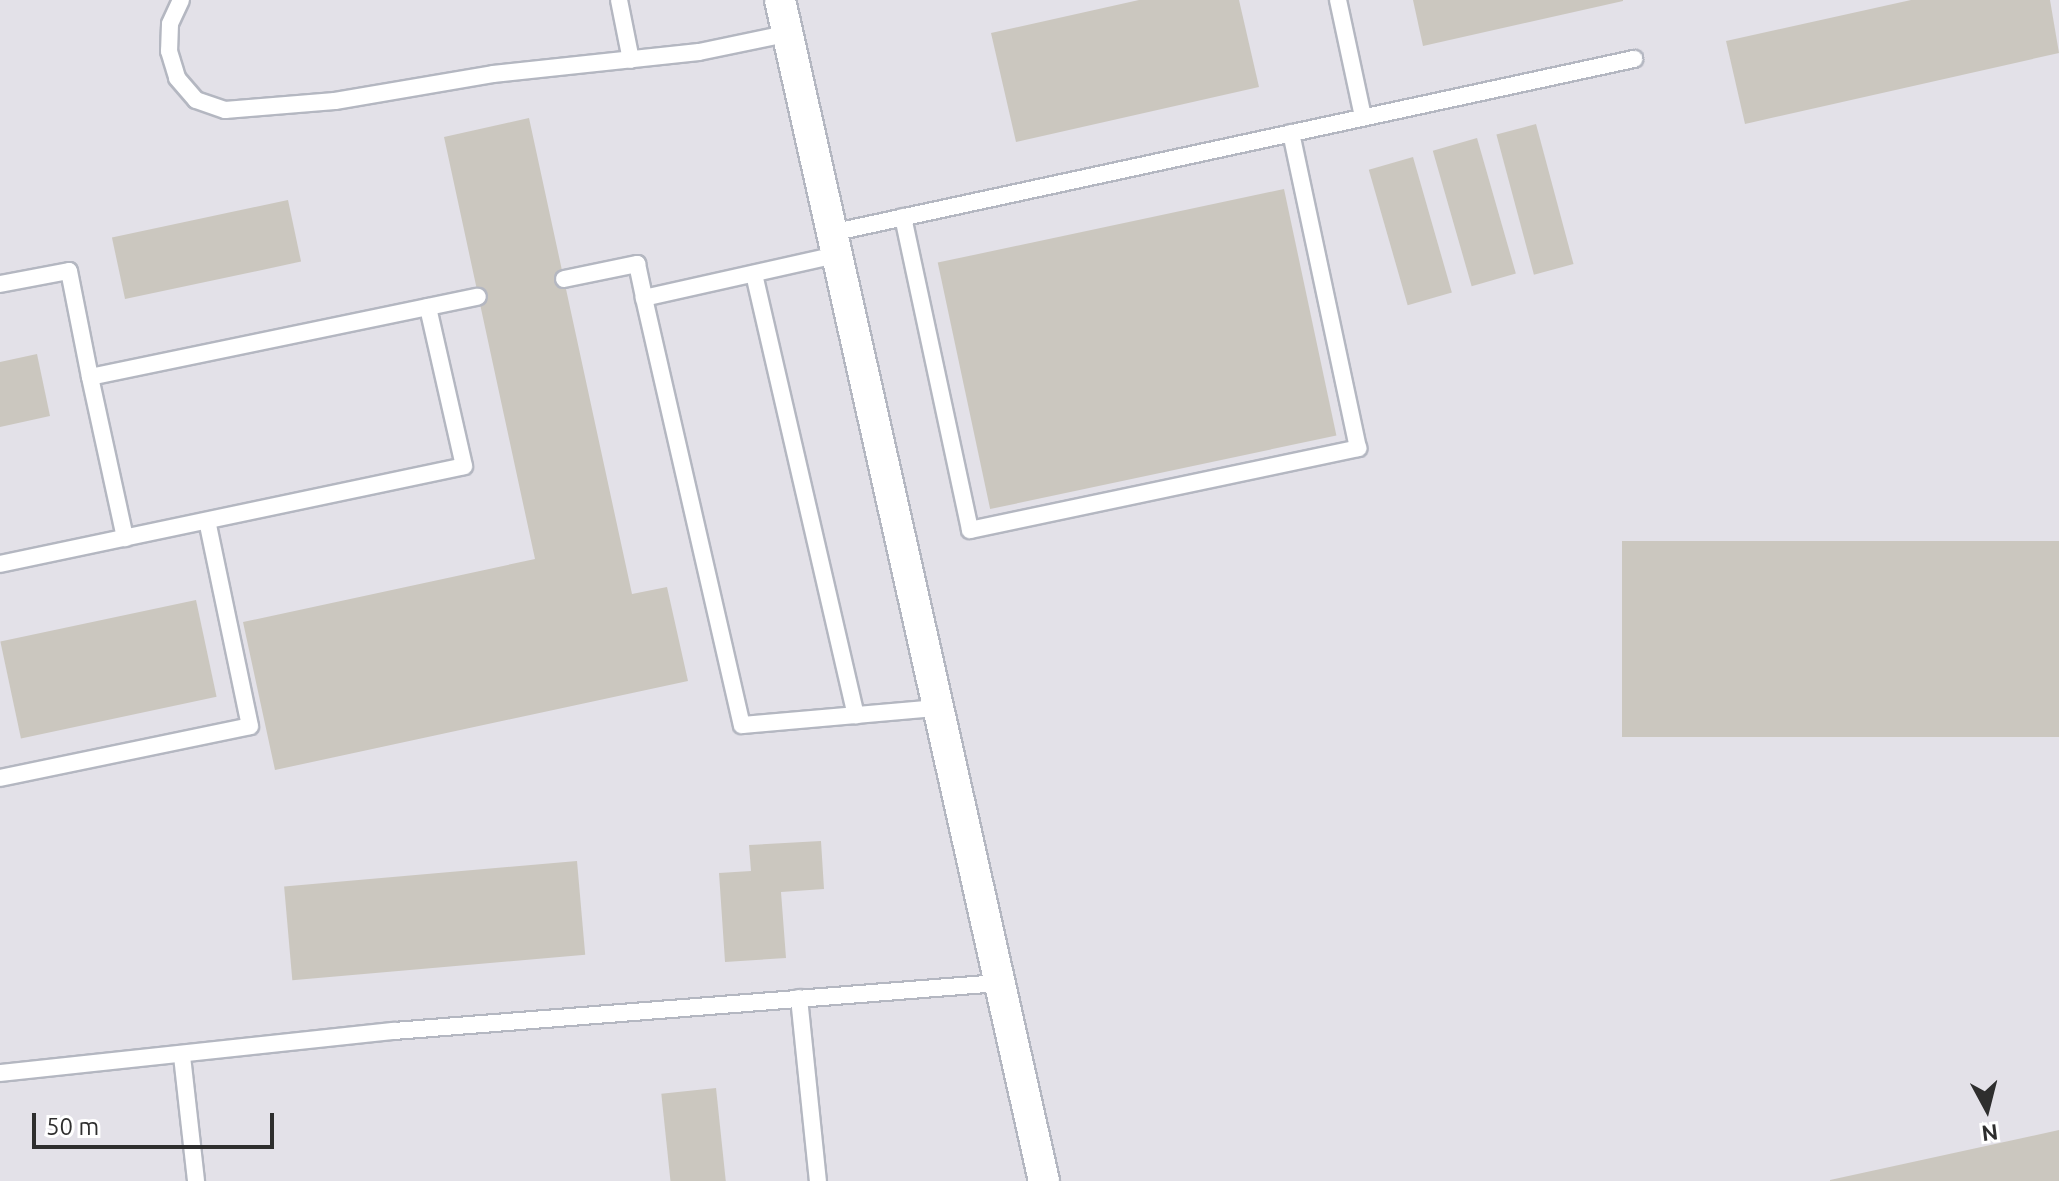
<!DOCTYPE html>
<html>
<head>
<meta charset="utf-8">
<style>
	body { margin:0 }
	#map { position:relative; width:2059px; height:1181px; overflow:hidden; background:#efe9e1; font-family:Ubuntu,sans-serif }
	div>[style] { position:absolute }
	.industrial>* { inset:0; background:#e3e1e8; transform-origin:0 0 }
	.building>* { inset:0; background:#cbc7bf; transform-origin:0 0 }
	.roads { filter:drop-shadow(2px 0 #b4b7c1) drop-shadow(-2px 0 #b4b7c1) drop-shadow(0 2px #b4b7c1) drop-shadow(0 -2px #b4b7c1) }
	.service>* { height:16px; margin:-8px; padding:0 8px; transform-origin:8px; border-radius:8px; background:#fff }
	.minor>* { height:30px; margin:-15px; padding:0 15px; transform-origin:15px; border-radius:15px; background:#fff }
	span { translate:-50% -50%; white-space:nowrap; text-align:center; line-height:1.15; -webkit-text-stroke:8px #fff; paint-order:stroke }
	.north { position:absolute; left:1947px; top:1069px; width:80px; height:80px; -webkit-text-stroke:6px #fff; paint-order:stroke; rotate:173deg; font-size:22px; font-weight:700; line-height:32px; text-align:center; color:#2e2e2e }
	.north::after { content:''; display:block; margin:auto; width:28px; height:36px; background:#2e2e2e; clip-path:polygon(50% 0,100% 100%,50% 72%,0 100%) }
	.scale { position:absolute; left:32px; top:1113px; width:242px; height:36px; box-sizing:border-box; border:4px solid #2e2e2e; border-top:0; padding-left:10px; font-size:24px; line-height:28px; white-space:nowrap; color:#2e2e2e; -webkit-text-stroke:6px #fff; paint-order:stroke }
</style>
</head>
<body>
<div id="map">
	<div class="industrial">
		<i style="left:0;top:0;width:2059px;height:1181px"></i>
	</div>
	<div class="building">
		<i style="clip-path:polygon(1139px 0,1239px 0,1259px 87px,1016px 142px,991px 33px)"></i>
		<i style="clip-path:polygon(1413px 0,1623px 0,1623px 1px,1423px 46px)"></i>
		<i style="clip-path:polygon(1911px 0,2050px 0,2059px 53px,1745px 124px,1726px 41px)"></i>
		<i style="clip-path:polygon(529px 118px,632px 594px,667px 587px,688px 681px,275px 770px,243px 622px,535px 559px,444px 137px)"></i>
		<i style="left:1536px;top:124px;width:145px;height:41px;rotate:75deg"></i>
		<i style="left:1477px;top:138px;width:141px;height:46px;rotate:74deg"></i>
		<i style="left:1413px;top:157px;width:141px;height:46px;rotate:74deg"></i>
		<i style="left:1284px;top:189px;width:252px;height:354px;rotate:78deg"></i>
		<i style="left:288px;top:200px;width:63px;height:180px;rotate:78deg"></i>
		<i style="clip-path:polygon(37px 354px,50px 416px,0 427px,0 362px)"></i>
		<i style="left:2059px;top:541px;width:196px;height:437px;rotate:90deg"></i>
		<i style="left:196px;top:600px;width:99px;height:200px;rotate:78deg"></i>
		<i style="clip-path:polygon(821px 841px,824px 889px,781px 892px,786px 958px,725px 962px,719px 873px,751px 871px,749px 845px)"></i>
		<i style="left:577px;top:861px;width:94px;height:294px;rotate:85deg"></i>
		<i style="left:716px;top:1088px;width:94px;height:55px;rotate:84deg"></i>
		<i style="clip-path:polygon(2059px 1130px,2059px 1181px,1830px 1181px,1830px 1180px)"></i>
	</div>
	<div class="roads">
		<div class="service">
			<i style="left:181px;top:0;width:26px;rotate:115deg"></i>
			<i style="left:170px;top:24px;width:27px;rotate:92deg"></i>
			<i style="left:169px;top:51px;width:28px;rotate:73deg"></i>
			<i style="left:177px;top:78px;width:29px;rotate:49deg"></i>
			<i style="left:196px;top:100px;width:31px;rotate:19deg"></i>
			<i style="left:225px;top:110px;width:110px;rotate:-4.7deg"></i>
			<i style="left:335px;top:101px;width:160px;rotate:-9.7deg"></i>
			<i style="left:493px;top:74px;width:207px;rotate:-6.1deg"></i>
			<i style="left:699px;top:52px;width:89px;rotate:-11.7deg"></i>
			<i style="left:619px;top:0;width:61px;rotate:78.7deg"></i>
			<i style="left:1338px;top:0;width:120px;rotate:77.9deg"></i>
			<i style="left:903px;top:217px;width:320px;rotate:77.9deg"></i>
			<i style="left:970px;top:530px;width:397px;rotate:-11.9deg"></i>
			<i style="left:1358px;top:448px;width:322px;rotate:-102deg"></i>
			<i style="left:831px;top:233px;width:822px;rotate:-12.23deg"></i>
			<i style="left:836px;top:255px;width:197px;rotate:167.4deg"></i>
			<i style="left:644px;top:298px;width:438px;rotate:77.1deg"></i>
			<i style="left:742px;top:725px;width:197px;rotate:-5deg"></i>
			<i style="left:754px;top:274px;width:453px;rotate:77deg"></i>
			<i style="left:564px;top:279px;width:75px;rotate:-11.6deg"></i>
			<i style="left:637px;top:264px;width:35px;rotate:78deg"></i>
			<i style="left:0;top:284px;width:70px;rotate:-10.7deg"></i>
			<i style="left:69px;top:271px;width:108px;rotate:78.8deg"></i>
			<i style="left:90px;top:377px;width:396px;rotate:-11.7deg"></i>
			<i style="left:90px;top:377px;width:165px;rotate:77.7deg"></i>
			<i style="left:0;top:564px;width:474px;rotate:-11.9deg"></i>
			<i style="left:464px;top:466px;width:163px;rotate:-102.8deg"></i>
			<i style="left:0;top:778px;width:255px;rotate:-11.7deg"></i>
			<i style="left:250px;top:726px;width:209px;rotate:-101.8deg"></i>
			<i style="left:799px;top:998px;width:184px;rotate:84.1deg"></i>
			<i style="left:182px;top:1056px;width:126px;rotate:83.6deg"></i>
			<i style="left:0;top:1073px;width:396px;rotate:-6.1deg"></i>
			<i style="left:394px;top:1031px;width:607px;rotate:-4.54deg"></i>
		</div>
		<div class="minor">
			<i style="left:780px;top:0;width:1210px;rotate:77.4deg"></i>
		</div>
	</div>
	<div class="north">N</div>
	<div class="scale">50 m</div>
</div>
</body>
</html>
